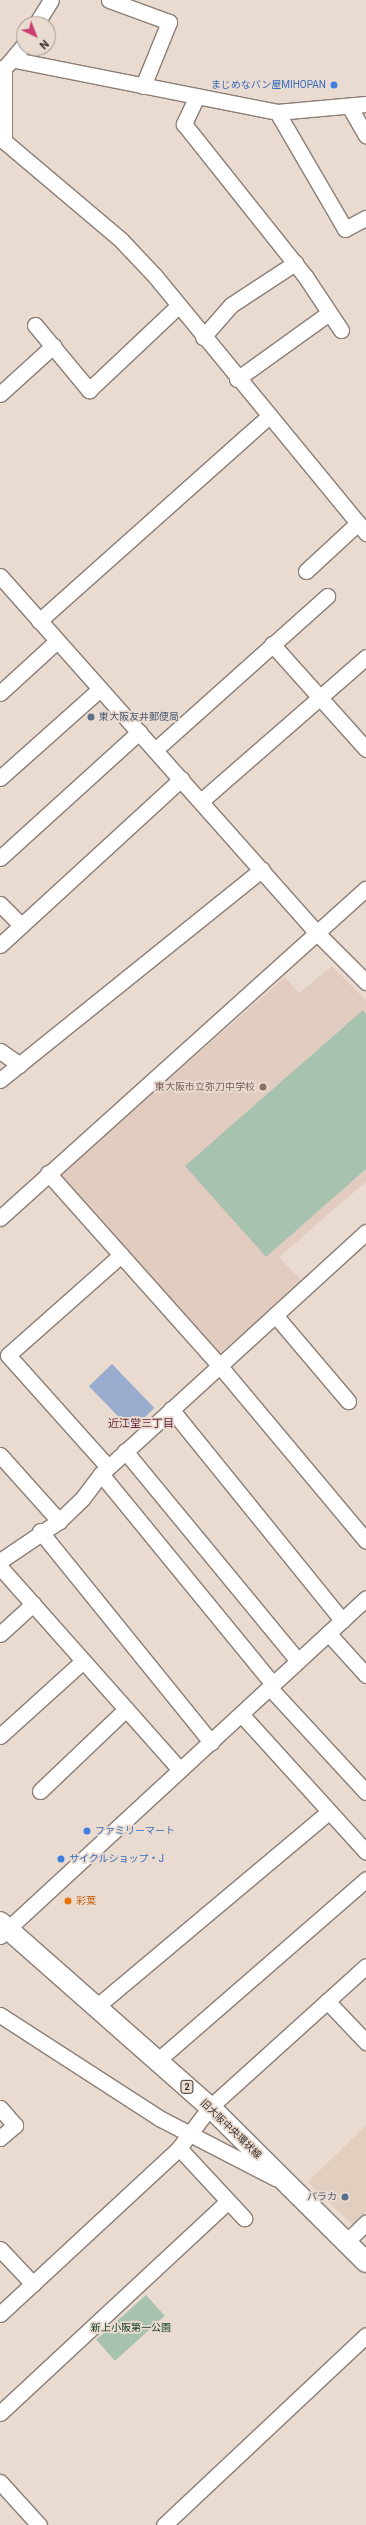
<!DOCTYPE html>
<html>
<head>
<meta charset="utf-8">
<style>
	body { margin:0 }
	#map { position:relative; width:366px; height:2525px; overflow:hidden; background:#eadbd1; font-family:Roboto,"Noto Sans JP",sans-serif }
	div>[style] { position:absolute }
	.built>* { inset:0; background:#e2cebf }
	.education>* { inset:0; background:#e2ccc0 }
	.green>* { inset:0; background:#a8c2b0; transform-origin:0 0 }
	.water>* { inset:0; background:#9aacce; transform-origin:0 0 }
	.roads { filter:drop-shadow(1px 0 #8c7e75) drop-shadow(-1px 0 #8c7e75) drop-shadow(0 1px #8c7e75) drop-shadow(0 -1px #8c7e75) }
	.minor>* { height:15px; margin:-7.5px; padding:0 7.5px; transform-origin:7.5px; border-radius:7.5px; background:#fff }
	.major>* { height:20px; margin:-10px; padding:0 10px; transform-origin:10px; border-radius:10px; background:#fff }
	.dots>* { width:11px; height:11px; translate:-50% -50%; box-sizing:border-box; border:2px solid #eadbd1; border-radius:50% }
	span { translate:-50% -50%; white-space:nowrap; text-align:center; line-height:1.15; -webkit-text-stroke:3.5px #eadbd1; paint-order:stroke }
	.shield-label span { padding:1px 3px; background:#eadbd1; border:1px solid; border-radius:3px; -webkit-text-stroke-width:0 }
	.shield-label { font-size:9px; color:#36302c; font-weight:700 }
	.shop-label { font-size:10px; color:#366cbe }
	.right { translate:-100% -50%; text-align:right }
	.left { translate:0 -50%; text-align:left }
	.service-label { font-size:10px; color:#4e5e75 }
	.education-label { font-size:10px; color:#785e54 }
	.food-label { font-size:10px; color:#c56008 }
	.street-label { font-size:10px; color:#36302c }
	.park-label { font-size:10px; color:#0c3a21 }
	.neighbourhood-label { font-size:11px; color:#682338 }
	.north { position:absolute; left:16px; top:16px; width:40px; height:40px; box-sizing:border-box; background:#eadbd1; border:1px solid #a2978f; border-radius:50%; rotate:137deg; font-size:11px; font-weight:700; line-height:16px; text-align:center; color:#36302c }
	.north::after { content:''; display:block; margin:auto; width:14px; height:18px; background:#cb3e6d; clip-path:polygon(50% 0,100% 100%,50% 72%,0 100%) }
</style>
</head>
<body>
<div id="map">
	<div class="built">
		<i style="clip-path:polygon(366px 2125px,366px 2212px,353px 2225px,308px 2182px)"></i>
	</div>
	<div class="education">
		<i style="clip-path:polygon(332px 966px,366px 1000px,366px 1182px,279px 1257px,303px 1282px,219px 1354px,61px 1174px,285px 977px,299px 993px)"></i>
	</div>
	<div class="green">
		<i style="clip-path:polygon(363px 1010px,366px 1014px,366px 1169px,266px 1257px,185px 1166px)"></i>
		<i style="left:146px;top:2295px;width:28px;height:67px;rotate:48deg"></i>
	</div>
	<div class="water">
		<i style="left:112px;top:1364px;width:61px;height:32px;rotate:46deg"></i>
	</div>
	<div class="roads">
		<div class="minor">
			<i style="left:109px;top:0;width:64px;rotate:20.1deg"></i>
			<i style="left:169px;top:22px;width:69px;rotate:112.1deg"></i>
			<i style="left:36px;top:24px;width:28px;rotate:-58deg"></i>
			<i style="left:15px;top:60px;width:267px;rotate:11.2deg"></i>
			<i style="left:277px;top:112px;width:89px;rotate:-5.1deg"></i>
			<i style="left:7px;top:65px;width:26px;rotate:-50deg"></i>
			<i style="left:4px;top:67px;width:74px;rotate:90deg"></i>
			<i style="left:4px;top:141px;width:153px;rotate:40.2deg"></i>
			<i style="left:121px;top:240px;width:50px;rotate:46.6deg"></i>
			<i style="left:155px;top:276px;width:333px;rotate:50.6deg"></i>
			<i style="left:196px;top:98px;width:29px;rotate:115deg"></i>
			<i style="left:184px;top:124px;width:194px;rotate:51.5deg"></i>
			<i style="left:305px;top:276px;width:65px;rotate:56.3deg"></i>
			<i style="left:349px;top:106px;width:34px;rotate:60deg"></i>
			<i style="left:277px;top:112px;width:135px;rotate:59.8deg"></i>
			<i style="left:345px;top:229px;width:24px;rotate:-28deg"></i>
			<i style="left:35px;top:325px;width:85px;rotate:50.3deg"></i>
			<i style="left:89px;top:390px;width:122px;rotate:-43.3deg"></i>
			<i style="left:203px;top:337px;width:43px;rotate:-48.8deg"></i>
			<i style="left:231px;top:305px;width:77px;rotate:-33.3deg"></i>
			<i style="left:237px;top:379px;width:113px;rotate:-35.7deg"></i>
			<i style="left:0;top:394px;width:72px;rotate:-42.2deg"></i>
			<i style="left:306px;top:571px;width:71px;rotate:-42.7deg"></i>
			<i style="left:0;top:576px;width:479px;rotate:48.4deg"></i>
			<i style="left:318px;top:934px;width:68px;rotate:45deg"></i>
			<i style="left:39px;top:621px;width:307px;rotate:-41.7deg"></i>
			<i style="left:272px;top:644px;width:141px;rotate:48.2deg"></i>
			<i style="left:0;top:693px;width:77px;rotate:-42.4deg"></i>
			<i style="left:155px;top:750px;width:231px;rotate:-41.8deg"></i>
			<i style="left:0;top:778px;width:134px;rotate:-41.7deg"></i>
			<i style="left:201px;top:801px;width:219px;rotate:-41.1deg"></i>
			<i style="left:0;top:858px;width:188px;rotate:-42.2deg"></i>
			<i style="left:0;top:904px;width:30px;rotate:45deg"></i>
			<i style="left:0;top:945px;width:246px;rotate:-42.5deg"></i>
			<i style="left:0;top:1051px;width:24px;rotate:35deg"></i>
			<i style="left:0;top:1080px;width:336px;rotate:-38.8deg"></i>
			<i style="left:48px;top:1173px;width:257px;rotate:48.3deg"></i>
			<i style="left:219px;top:1365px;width:229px;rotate:50.1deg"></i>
			<i style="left:0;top:1218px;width:492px;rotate:-42deg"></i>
			<i style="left:275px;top:1315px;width:113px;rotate:49.7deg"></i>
			<i style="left:171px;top:1409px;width:272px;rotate:51deg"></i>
			<i style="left:125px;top:1451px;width:272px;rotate:50.5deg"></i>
			<i style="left:0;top:1455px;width:89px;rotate:48.2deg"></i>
			<i style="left:108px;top:1467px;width:150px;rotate:-131.8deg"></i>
			<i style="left:8px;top:1355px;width:151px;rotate:-41.5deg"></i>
			<i style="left:101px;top:1474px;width:271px;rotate:50.7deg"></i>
			<i style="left:40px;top:1531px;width:272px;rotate:51deg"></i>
			<i style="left:0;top:1561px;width:71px;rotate:-34.1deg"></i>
			<i style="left:59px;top:1521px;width:32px;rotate:-44deg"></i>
			<i style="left:82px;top:1499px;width:31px;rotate:-53deg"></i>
			<i style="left:101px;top:1474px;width:359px;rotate:-42.4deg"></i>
			<i style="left:0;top:1567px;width:271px;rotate:48.4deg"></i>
			<i style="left:328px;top:1633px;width:57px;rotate:47.9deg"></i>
			<i style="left:0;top:1634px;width:45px;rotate:-42.3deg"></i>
			<i style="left:269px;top:1687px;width:143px;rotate:47.3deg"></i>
			<i style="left:241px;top:1714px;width:186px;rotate:47.8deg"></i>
			<i style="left:0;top:1736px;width:112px;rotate:-42.1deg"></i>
			<i style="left:40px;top:1791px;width:119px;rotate:-43.6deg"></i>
			<i style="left:0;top:1936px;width:498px;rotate:-42.7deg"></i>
			<i style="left:327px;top:2001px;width:57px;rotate:46.4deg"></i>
			<i style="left:96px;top:2007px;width:303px;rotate:-40deg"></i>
			<i style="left:0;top:2015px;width:189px;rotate:32.9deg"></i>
			<i style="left:159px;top:2118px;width:131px;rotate:27.3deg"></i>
			<i style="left:157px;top:2061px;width:277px;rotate:-41deg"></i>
			<i style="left:0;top:2108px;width:23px;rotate:49deg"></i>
			<i style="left:15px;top:2125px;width:20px;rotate:139deg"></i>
			<i style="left:179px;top:2148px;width:96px;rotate:47.1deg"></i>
			<i style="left:346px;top:2242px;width:28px;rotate:-44deg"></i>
			<i style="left:0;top:2249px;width:48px;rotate:46.7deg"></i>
			<i style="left:0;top:2314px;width:244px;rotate:-42.8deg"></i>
			<i style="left:179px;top:2148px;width:51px;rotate:-52.9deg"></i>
			<i style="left:210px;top:2107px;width:210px;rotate:-42.1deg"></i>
			<i style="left:0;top:2413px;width:311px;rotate:-42.9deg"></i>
			<i style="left:0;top:2482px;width:58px;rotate:47.8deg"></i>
			<i style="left:164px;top:2525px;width:277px;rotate:-43.2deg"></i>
		</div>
		<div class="major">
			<i style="left:0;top:1922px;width:280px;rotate:41.4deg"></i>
			<i style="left:210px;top:2107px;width:220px;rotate:44.8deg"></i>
		</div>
	</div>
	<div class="dots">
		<i style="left:334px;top:85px;background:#3f7fe0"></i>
		<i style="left:91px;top:717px;background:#5c6f8a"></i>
		<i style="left:263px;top:1087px;background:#8d6e63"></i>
		<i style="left:87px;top:1831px;background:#3f7fe0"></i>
		<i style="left:61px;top:1859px;background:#3f7fe0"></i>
		<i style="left:68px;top:1901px;background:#e8710a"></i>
		<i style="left:345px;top:2197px;background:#5c6f8a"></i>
	</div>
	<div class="shield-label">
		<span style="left:187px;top:2087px">2</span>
	</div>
	<div class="shop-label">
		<span class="right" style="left:326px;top:85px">まじめなパン屋MIHOPAN</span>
		<span class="left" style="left:95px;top:1831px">ファミリーマート</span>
		<span class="left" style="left:69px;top:1859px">サイクルショップ・J</span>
	</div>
	<div class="service-label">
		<span class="left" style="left:99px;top:717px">東大阪友井郵便局</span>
		<span class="right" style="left:337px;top:2197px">パラカ</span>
	</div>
	<div class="education-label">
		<span class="right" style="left:255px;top:1087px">東大阪市立弥刀中学校</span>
	</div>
	<div class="food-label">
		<span class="left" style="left:76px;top:1901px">彩葉</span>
	</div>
	<div class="street-label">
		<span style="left:231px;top:2129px;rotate:44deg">旧大阪中央環状線</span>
	</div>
	<div class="park-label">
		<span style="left:131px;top:2328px">新上小阪第一公園</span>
	</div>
	<div class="neighbourhood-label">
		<span style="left:141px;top:1424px">近江堂三丁目</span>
	</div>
	<div class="north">N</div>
</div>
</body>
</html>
